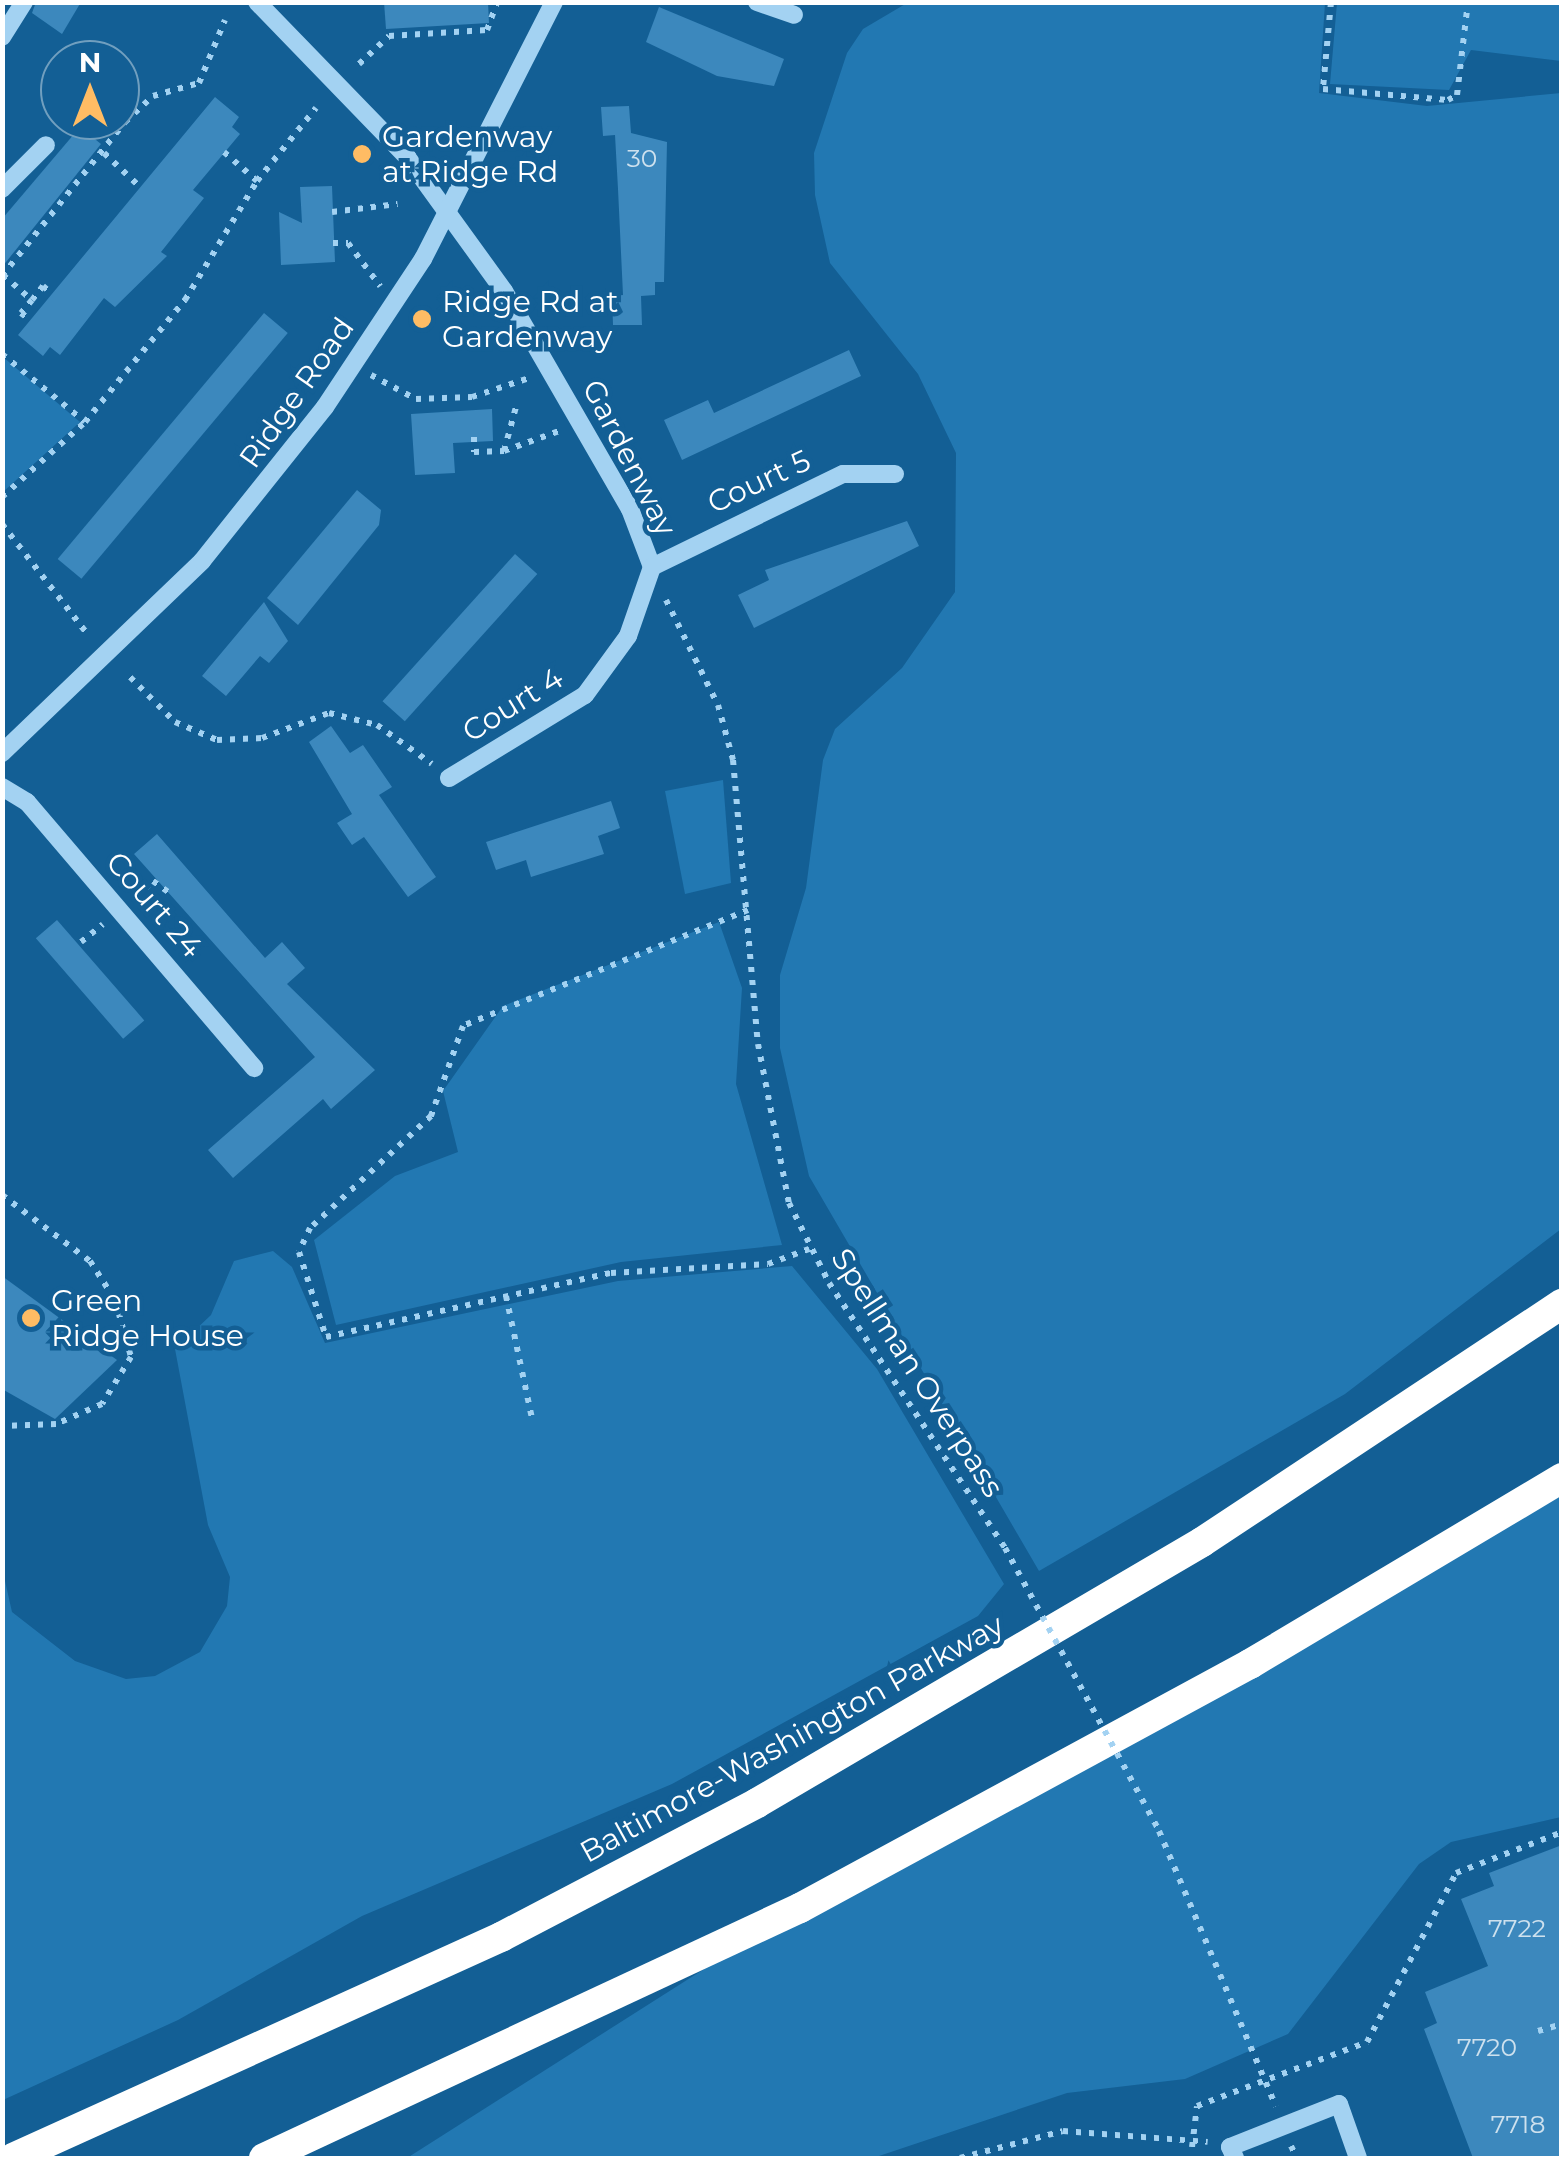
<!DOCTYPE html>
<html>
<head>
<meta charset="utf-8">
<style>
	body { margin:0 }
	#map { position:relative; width:1564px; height:2161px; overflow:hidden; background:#135f95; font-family:Montserrat,sans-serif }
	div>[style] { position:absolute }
	.green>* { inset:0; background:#2278b2 }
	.building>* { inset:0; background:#3c88bd; transform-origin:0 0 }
	.path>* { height:6px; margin-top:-3px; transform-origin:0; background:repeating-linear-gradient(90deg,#a3d2f2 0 5px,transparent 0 13px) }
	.minor>* { height:18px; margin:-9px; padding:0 9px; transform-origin:9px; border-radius:9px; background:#a3d2f2 }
	.highway>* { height:30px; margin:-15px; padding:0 15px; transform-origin:15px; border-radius:15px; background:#fff }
	.path-bridge>* { height:6px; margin-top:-3px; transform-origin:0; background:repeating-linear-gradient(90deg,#a3d2f2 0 5px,transparent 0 13px) }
	.dots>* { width:28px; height:28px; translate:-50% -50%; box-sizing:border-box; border:5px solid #135f95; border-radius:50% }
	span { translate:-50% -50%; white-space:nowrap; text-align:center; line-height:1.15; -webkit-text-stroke:9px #135f95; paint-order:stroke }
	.number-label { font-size:25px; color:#cee1ee }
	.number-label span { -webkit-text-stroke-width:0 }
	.poi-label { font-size:30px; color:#fff }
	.left { translate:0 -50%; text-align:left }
	.street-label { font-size:30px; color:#fff }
	.frame { position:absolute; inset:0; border:5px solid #fff; pointer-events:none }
	.north { position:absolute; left:40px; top:40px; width:100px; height:100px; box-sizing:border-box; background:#135f95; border:2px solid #719fbf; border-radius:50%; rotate:0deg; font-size:28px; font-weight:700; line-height:40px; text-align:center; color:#fff }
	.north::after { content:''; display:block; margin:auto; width:35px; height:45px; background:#ffbc64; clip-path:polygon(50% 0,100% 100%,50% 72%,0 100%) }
</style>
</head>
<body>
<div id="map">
	<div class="green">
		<i style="clip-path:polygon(907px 3px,1325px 3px,1319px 93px,1427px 106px,1561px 93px,1561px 1229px,1345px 1394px,1039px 1571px,809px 1176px,780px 1048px,780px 975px,806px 888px,823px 760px,835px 729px,902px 668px,955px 592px,956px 453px,918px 374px,830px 263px,815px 195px,814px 153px,847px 53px,863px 29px)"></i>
		<i style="clip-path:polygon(1337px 3px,1561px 3px,1561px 61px,1471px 50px,1449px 90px,1330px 84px)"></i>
		<i style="clip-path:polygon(3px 357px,80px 422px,3px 492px,2px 492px)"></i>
		<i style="clip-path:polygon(723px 780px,731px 883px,685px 894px,665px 791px)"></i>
		<i style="clip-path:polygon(719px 922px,742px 988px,736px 1084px,782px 1245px,621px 1262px,336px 1325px,314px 1240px,395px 1176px,458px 1152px,443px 1091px,503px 1006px)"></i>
		<i style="clip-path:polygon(273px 1251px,292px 1267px,325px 1343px,618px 1281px,792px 1266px,877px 1369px,1004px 1584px,978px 1616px,672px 1784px,362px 1916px,178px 2020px,3px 2100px,3px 1572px,12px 1612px,75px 1661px,126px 1679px,155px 1676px,200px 1652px,227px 1606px,230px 1577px,208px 1525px,175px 1349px,211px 1315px,234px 1261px)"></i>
		<i style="clip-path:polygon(1561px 1478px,1561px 1817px,1451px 1842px,1419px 1864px,1288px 2034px,1185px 2079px,1067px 2093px,873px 2158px,407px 2158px,800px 1908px)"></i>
	</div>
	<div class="building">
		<i style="clip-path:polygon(36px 2px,81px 2px,62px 34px,32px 13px)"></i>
		<i style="clip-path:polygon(384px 2px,488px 2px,489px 23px,386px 29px)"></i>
		<i style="clip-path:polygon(659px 7px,784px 59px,774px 86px,717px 76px,646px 42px)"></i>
		<i style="clip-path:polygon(215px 97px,239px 117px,232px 127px,240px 134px,193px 190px,204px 198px,161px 252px,167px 256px,115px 307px,104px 298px,60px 355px,50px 347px,43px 356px,18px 335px)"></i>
		<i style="clip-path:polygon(629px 106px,631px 133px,667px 142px,664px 282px,655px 282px,655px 295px,641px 296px,642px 325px,613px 325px,612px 296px,623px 295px,618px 189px,615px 135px,603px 136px,601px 107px)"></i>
		<i style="clip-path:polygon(80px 127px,101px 144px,2px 267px,2px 219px)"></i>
		<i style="clip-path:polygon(332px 186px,335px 262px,281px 265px,279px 212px,302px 223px,300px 187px)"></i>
		<i style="left:264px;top:313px;width:31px;height:321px;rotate:40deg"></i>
		<i style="clip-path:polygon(849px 350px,861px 376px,682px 460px,664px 420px,708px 400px,714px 413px)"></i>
		<i style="clip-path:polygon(492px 409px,493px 441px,453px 443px,455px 473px,415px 475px,411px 414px)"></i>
		<i style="clip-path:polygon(357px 490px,381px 510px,379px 525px,298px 625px,267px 598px)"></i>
		<i style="clip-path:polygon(907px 521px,919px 546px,754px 628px,738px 595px,769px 580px,765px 570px)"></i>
		<i style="left:515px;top:554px;width:30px;height:198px;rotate:42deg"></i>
		<i style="clip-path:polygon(264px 602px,288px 641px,269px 663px,260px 656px,226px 696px,202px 676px)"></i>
		<i style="clip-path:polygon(331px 726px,350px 753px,363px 745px,392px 787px,379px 795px,436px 877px,408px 897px,364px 837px,352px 845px,337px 823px,352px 814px,309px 742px)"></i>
		<i style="clip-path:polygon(611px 801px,620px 828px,598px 836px,604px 854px,531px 877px,526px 860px,496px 870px,486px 842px)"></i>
		<i style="clip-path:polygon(157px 834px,265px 958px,282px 942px,305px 968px,287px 984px,375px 1070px,331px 1109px,323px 1099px,233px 1178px,208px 1150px,315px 1057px,134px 854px)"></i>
		<i style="left:57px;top:920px;width:133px;height:28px;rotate:49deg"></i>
		<i style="clip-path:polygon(2px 1276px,117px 1360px,55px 1419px,2px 1389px)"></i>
		<i style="clip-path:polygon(1562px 1845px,1562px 2158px,1473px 2158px,1424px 2029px,1437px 2023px,1425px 1992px,1488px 1966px,1461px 1899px,1494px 1886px,1489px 1873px)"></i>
	</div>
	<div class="path">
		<i style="left:1331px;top:2px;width:87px;rotate:95.3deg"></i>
		<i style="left:1323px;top:89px;width:125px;rotate:5deg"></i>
		<i style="left:1448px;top:100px;width:10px;rotate:-29deg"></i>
		<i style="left:1457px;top:95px;width:94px;rotate:-83.3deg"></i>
		<i style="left:359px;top:64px;width:41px;rotate:-43deg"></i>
		<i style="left:389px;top:36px;width:98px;rotate:-3.5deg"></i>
		<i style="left:487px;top:30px;width:30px;rotate:-70deg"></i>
		<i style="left:224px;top:152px;width:44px;rotate:41.3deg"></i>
		<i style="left:104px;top:153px;width:47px;rotate:43.3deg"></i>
		<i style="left:332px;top:212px;width:66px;rotate:-6.9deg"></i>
		<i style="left:333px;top:243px;width:15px"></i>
		<i style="left:348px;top:243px;width:54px;rotate:53.3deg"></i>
		<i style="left:3px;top:275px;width:38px;rotate:41deg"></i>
		<i style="left:32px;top:300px;width:17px;rotate:130deg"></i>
		<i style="left:21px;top:313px;width:10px;rotate:37deg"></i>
		<i style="left:2px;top:276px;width:197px;rotate:-51.4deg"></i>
		<i style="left:125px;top:122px;width:38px;rotate:-43deg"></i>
		<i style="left:153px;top:96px;width:48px;rotate:-15.8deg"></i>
		<i style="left:199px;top:83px;width:68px;rotate:-67.6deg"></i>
		<i style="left:32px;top:300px;width:18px;rotate:-52deg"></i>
		<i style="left:43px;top:286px;width:9px;rotate:41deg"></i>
		<i style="left:2px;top:354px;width:107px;rotate:39.3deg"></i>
		<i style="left:371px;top:375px;width:51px;rotate:28.1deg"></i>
		<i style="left:416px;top:399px;width:56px;rotate:-2deg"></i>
		<i style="left:472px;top:397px;width:60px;rotate:-18.4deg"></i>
		<i style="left:474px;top:437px;width:15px;rotate:90deg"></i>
		<i style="left:474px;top:452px;width:30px;rotate:-2deg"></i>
		<i style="left:504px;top:451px;width:59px;rotate:-20deg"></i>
		<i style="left:504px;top:451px;width:50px;rotate:-74.8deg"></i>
		<i style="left:2px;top:497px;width:112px;rotate:-42.1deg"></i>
		<i style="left:85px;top:422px;width:158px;rotate:-50.7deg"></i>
		<i style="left:185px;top:300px;width:139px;rotate:-58.8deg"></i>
		<i style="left:257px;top:181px;width:94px;rotate:-51.1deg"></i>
		<i style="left:2px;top:524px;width:142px;rotate:52.2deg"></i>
		<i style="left:666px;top:600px;width:117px;rotate:63.7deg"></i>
		<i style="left:718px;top:705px;width:57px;rotate:74.7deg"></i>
		<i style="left:733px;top:760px;width:285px;rotate:85deg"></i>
		<i style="left:758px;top:1044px;width:162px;rotate:79deg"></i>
		<i style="left:789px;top:1203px;width:89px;rotate:63.4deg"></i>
		<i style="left:829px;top:1283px;width:318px;rotate:56.4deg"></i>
		<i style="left:130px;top:677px;width:64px;rotate:45deg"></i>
		<i style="left:175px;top:722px;width:46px;rotate:23.2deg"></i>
		<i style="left:217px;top:740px;width:45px;rotate:-2.5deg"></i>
		<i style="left:262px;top:738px;width:72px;rotate:-20.5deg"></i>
		<i style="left:329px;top:713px;width:49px;rotate:14deg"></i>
		<i style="left:377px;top:725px;width:67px;rotate:35.3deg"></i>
		<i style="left:136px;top:897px;width:23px;rotate:-43deg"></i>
		<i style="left:153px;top:881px;width:19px;rotate:36deg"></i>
		<i style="left:748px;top:910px;width:308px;rotate:157.9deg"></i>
		<i style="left:463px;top:1026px;width:96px;rotate:109.6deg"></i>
		<i style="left:431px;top:1116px;width:165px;rotate:137.2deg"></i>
		<i style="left:310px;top:1228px;width:26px;rotate:115deg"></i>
		<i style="left:299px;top:1252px;width:89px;rotate:72.4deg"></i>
		<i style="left:326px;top:1337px;width:292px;rotate:-12.7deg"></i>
		<i style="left:611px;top:1273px;width:157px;rotate:-3.3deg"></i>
		<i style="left:768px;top:1264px;width:44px;rotate:-20.1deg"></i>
		<i style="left:81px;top:942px;width:28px;rotate:-39deg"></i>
		<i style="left:2px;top:1195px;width:110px;rotate:36.9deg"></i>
		<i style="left:90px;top:1261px;width:46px;rotate:57.3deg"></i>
		<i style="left:115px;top:1300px;width:59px;rotate:74.3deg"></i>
		<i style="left:131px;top:1357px;width:55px;rotate:121.7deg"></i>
		<i style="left:102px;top:1404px;width:50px;rotate:156.5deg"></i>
		<i style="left:56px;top:1424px;width:54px;rotate:177.9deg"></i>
		<i style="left:506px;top:1296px;width:125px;rotate:78deg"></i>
		<i style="left:1159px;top:1831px;width:299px;rotate:67deg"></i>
		<i style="left:1538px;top:2031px;width:25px;rotate:-16deg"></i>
		<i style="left:1291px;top:2146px;width:13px;rotate:63deg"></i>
		<i style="left:1192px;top:2147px;width:41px;rotate:-83deg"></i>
		<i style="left:1197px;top:2106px;width:182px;rotate:-20.6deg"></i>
		<i style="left:1367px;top:2042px;width:191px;rotate:-62.2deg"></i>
		<i style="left:1456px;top:1873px;width:114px;rotate:-21.1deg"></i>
		<i style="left:960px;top:2158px;width:106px;rotate:-14.7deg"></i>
		<i style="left:1063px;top:2131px;width:145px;rotate:4.3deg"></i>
	</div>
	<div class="minor">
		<i style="left:257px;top:2px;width:216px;rotate:45.9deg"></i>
		<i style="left:407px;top:157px;width:165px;rotate:54.1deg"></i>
		<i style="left:504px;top:291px;width:252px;rotate:60deg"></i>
		<i style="left:630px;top:509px;width:62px;rotate:69.2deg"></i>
		<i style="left:757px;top:2px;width:39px;rotate:19deg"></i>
		<i style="left:2px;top:37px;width:41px;rotate:-57.8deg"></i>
		<i style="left:2px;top:189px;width:62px;rotate:-45deg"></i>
		<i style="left:652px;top:567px;width:212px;rotate:-26deg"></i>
		<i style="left:843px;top:474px;width:52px"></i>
		<i style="left:2px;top:753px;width:277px;rotate:-43.8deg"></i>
		<i style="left:202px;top:561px;width:197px;rotate:-51.4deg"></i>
		<i style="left:325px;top:407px;width:178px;rotate:-56.5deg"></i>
		<i style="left:423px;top:259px;width:288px;rotate:-63deg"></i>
		<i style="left:449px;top:778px;width:159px;rotate:-31.4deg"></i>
		<i style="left:585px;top:695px;width:73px;rotate:-53.9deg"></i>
		<i style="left:628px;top:636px;width:73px;rotate:-70.8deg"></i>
		<i style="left:2px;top:787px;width:29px;rotate:31deg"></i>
		<i style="left:27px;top:802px;width:350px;rotate:49.5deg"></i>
		<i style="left:1235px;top:2158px;width:12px;rotate:-114deg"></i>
		<i style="left:1230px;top:2147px;width:117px;rotate:-21.5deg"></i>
		<i style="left:1339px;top:2104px;width:57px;rotate:70.6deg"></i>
	</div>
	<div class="highway">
		<i style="left:13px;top:2158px;width:536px;rotate:-24.36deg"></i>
		<i style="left:501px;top:1937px;width:289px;rotate:-27.6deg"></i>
		<i style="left:757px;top:1803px;width:516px;rotate:-30.39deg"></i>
		<i style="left:1202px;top:1542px;width:432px;rotate:-33.5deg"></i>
		<i style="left:264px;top:2158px;width:591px;rotate:-25.01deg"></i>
		<i style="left:800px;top:1908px;width:512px;rotate:-28.47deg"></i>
		<i style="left:1250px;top:1664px;width:363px;rotate:-30.8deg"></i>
	</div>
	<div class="path-bridge">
		<i style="left:1005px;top:1548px;width:322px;rotate:61.4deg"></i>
	</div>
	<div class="dots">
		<i style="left:362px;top:154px;background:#ffbc64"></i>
		<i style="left:422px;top:319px;background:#ffbc64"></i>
		<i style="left:31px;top:1318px;background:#ffbc64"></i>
	</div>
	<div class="number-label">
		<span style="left:642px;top:158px">30</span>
		<span style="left:1517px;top:1928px">7722</span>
		<span style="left:1487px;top:2047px">7720</span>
		<span style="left:1518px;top:2124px">7718</span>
	</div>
	<div class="poi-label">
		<span class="left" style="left:382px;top:154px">Gardenway<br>at Ridge Rd</span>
		<span class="left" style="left:442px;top:319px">Ridge Rd at<br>Gardenway</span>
		<span class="left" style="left:51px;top:1318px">Green<br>Ridge House</span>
	</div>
	<div class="street-label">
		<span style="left:297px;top:393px;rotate:-55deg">Ridge Road</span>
		<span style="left:629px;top:458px;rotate:63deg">Gardenway</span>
		<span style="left:759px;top:482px;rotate:-25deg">Court 5</span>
		<span style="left:513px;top:705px;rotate:-32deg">Court 4</span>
		<span style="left:154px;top:905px;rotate:49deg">Court 24</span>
		<span style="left:917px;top:1373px;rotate:57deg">Spellman Overpass</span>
		<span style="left:792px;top:1739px;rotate:-29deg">Baltimore-Washington Parkway</span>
	</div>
	<div class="frame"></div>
	<div class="north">N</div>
</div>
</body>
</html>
